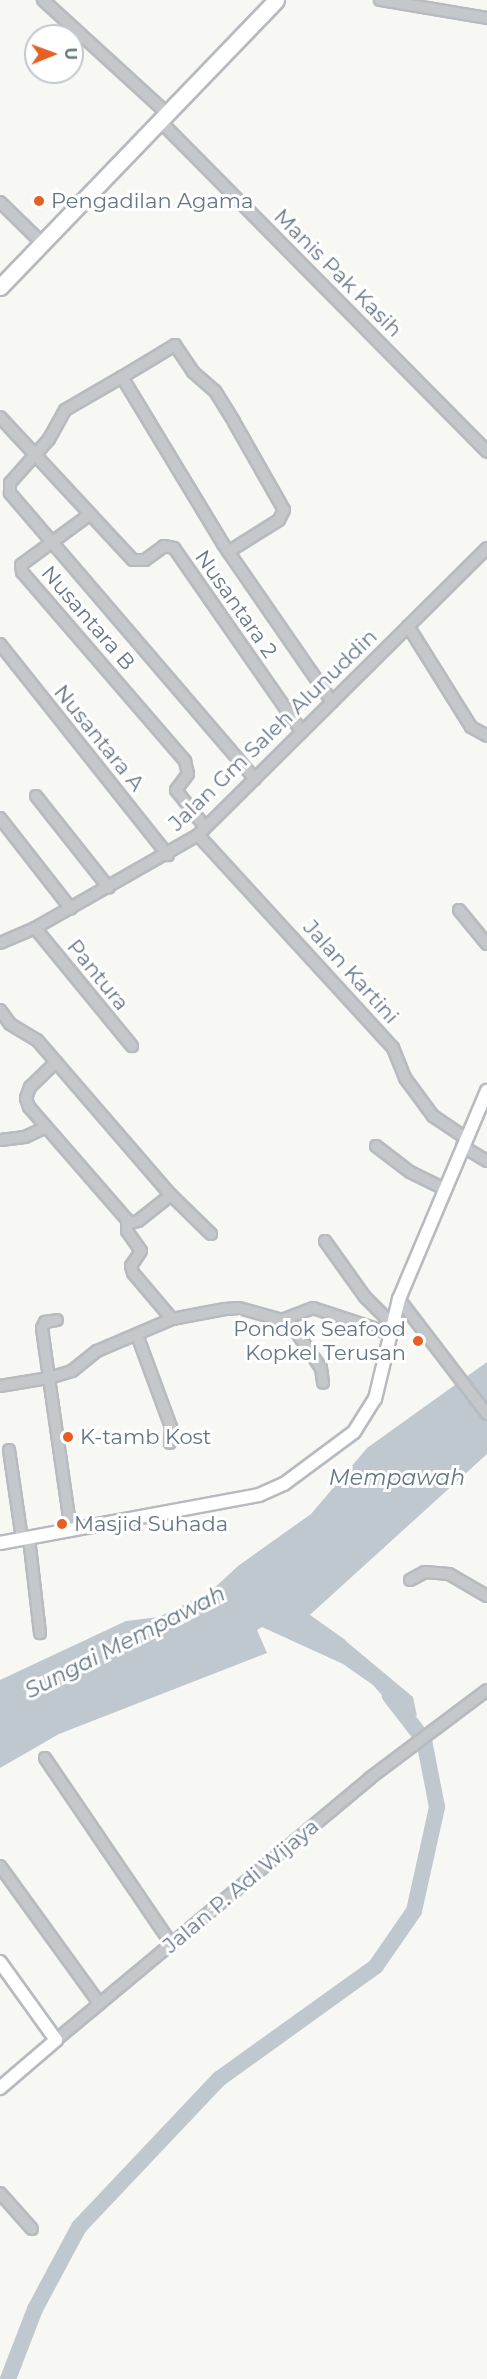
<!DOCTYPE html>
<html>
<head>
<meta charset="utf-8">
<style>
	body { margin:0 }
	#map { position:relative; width:487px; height:2379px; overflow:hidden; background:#f7f7f4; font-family:Montserrat,sans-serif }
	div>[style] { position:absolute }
	.water>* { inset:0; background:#bfc8ce }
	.river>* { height:16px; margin:-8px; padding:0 8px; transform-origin:8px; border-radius:8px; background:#bfc8ce }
	.roads { filter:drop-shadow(2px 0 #b7bbbf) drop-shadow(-2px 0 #b7bbbf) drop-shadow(0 2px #b7bbbf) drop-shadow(0 -2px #b7bbbf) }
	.minor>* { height:10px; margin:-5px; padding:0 5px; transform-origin:5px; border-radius:5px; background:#c4c8cb }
	.major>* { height:12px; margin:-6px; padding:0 6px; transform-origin:6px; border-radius:6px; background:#fff }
	.highway>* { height:15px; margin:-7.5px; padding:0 7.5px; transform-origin:7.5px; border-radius:7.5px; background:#fff }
	.dots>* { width:16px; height:16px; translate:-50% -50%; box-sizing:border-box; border:3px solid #fff; border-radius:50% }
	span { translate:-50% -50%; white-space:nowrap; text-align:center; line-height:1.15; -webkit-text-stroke:6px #fff; paint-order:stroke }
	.poi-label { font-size:21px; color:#657586 }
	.left { translate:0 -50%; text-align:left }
	.right { translate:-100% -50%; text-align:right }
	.street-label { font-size:21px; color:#657586 }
	.water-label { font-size:22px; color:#617782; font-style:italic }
	.north { position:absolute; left:24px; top:24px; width:60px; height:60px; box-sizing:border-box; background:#fff; border:2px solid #c1c8cf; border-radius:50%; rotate:89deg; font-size:16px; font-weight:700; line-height:24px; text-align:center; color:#657586 }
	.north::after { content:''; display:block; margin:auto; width:21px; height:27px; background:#e85f23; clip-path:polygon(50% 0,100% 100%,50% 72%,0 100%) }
</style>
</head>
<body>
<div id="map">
	<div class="water">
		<i style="clip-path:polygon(487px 1362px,487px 1454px,301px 1623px,347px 1642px,413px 1697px,417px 1716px,396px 1711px,373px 1685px,343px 1664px,262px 1627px,257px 1630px,267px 1653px,59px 1734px,0 1768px,0 1680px,126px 1621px,159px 1617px,212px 1590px,238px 1566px,311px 1514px,367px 1448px)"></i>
	</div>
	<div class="river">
		<i style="left:285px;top:1607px;width:67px;rotate:35.3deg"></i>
		<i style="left:8px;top:2379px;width:75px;rotate:-68.9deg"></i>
		<i style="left:35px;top:2309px;width:93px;rotate:-61.8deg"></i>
		<i style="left:79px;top:2227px;width:204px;rotate:-46.6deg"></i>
		<i style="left:219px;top:2079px;width:193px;rotate:-35.7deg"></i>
		<i style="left:376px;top:1966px;width:67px;rotate:-55.4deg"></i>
		<i style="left:414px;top:1911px;width:107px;rotate:-77.5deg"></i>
		<i style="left:437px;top:1807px;width:68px;rotate:-101deg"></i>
		<i style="left:424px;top:1740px;width:56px;rotate:-127.7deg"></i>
	</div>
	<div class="roads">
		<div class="minor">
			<i style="left:43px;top:0;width:169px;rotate:42.4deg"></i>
			<i style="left:380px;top:0;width:109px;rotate:9.5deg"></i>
			<i style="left:161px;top:122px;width:464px;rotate:45.3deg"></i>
			<i style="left:0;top:202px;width:60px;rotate:44.3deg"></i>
			<i style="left:122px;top:377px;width:62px;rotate:-31.1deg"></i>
			<i style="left:175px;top:345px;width:32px;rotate:56deg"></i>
			<i style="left:193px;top:372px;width:29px;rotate:41deg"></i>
			<i style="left:215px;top:391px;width:36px;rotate:58deg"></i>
			<i style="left:234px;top:422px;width:101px;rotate:60.4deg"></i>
			<i style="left:284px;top:510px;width:11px;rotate:117deg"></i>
			<i style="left:279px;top:520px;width:60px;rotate:147.9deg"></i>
			<i style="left:0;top:417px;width:195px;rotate:47.1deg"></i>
			<i style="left:133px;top:560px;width:12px"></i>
			<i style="left:145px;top:560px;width:24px;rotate:-36deg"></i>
			<i style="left:164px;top:546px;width:10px;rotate:11deg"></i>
			<i style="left:174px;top:548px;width:224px;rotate:55.2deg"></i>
			<i style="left:89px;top:515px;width:84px;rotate:143.7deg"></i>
			<i style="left:21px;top:565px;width:7px;rotate:82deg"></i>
			<i style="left:22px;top:572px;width:250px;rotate:49.2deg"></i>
			<i style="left:185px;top:761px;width:13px;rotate:77deg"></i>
			<i style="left:188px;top:774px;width:20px;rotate:127deg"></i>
			<i style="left:176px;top:790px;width:47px;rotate:51.9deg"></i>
			<i style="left:408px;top:626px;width:119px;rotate:58deg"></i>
			<i style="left:471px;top:727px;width:18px;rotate:29deg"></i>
			<i style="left:0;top:644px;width:270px;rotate:51.5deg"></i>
			<i style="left:255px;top:779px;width:377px;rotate:-130.6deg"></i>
			<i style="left:10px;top:493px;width:10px;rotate:-90deg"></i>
			<i style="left:10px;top:483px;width:59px;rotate:-48.4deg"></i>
			<i style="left:49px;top:439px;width:33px;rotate:-61deg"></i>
			<i style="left:65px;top:410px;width:66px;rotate:-30.1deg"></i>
			<i style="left:122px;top:377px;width:195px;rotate:58.8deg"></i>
			<i style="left:223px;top:544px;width:192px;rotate:55.4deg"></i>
			<i style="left:36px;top:796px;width:117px;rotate:51.6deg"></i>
			<i style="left:0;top:818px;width:115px;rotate:52deg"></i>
			<i style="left:198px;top:835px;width:289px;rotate:47.5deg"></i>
			<i style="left:393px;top:1048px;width:32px;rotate:68deg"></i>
			<i style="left:405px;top:1078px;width:47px;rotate:53.6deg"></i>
			<i style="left:433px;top:1116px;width:40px;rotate:34deg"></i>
			<i style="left:459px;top:910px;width:44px;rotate:50.5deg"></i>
			<i style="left:35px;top:928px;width:153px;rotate:50.6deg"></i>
			<i style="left:0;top:943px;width:38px;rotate:-23deg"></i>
			<i style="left:35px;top:928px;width:188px;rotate:-29.7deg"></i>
			<i style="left:198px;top:835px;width:407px;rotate:-44.8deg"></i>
			<i style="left:0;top:1010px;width:17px;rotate:54deg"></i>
			<i style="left:10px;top:1024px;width:31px;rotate:31deg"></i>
			<i style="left:37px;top:1040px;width:205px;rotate:49.2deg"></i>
			<i style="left:171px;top:1195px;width:56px;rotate:44.3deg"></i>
			<i style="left:56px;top:1062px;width:36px;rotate:136deg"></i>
			<i style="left:30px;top:1087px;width:12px;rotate:110deg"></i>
			<i style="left:26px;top:1098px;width:9px;rotate:72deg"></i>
			<i style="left:29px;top:1107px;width:154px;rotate:49deg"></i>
			<i style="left:130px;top:1223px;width:8px;rotate:-14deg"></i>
			<i style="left:138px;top:1221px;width:42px;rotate:-38.2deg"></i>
			<i style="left:1px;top:1140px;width:24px;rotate:-7deg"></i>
			<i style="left:25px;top:1137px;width:23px;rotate:-25deg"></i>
			<i style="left:376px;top:1146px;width:43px;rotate:37.4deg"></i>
			<i style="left:410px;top:1172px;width:37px;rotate:26deg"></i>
			<i style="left:462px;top:1146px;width:29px;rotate:31deg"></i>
			<i style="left:127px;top:1220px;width:11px;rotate:90deg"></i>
			<i style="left:127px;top:1231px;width:24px;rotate:55deg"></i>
			<i style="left:141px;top:1251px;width:18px;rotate:124deg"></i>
			<i style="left:131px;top:1266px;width:7px;rotate:74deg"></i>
			<i style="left:133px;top:1273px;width:60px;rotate:49.7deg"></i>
			<i style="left:325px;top:1241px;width:69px;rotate:54.5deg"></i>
			<i style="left:365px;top:1297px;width:40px;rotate:45deg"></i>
			<i style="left:399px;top:1299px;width:145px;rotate:52.6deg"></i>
			<i style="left:288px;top:1320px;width:58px;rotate:55.5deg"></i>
			<i style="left:321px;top:1368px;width:15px;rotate:82deg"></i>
			<i style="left:137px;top:1335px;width:98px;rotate:69.7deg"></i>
			<i style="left:171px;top:1427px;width:16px;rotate:94deg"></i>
			<i style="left:0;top:1386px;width:50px;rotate:-9.3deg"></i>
			<i style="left:49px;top:1378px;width:50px;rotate:-98deg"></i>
			<i style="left:42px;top:1328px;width:7px;rotate:-63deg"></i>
			<i style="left:45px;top:1322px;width:12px;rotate:-9deg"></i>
			<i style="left:9px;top:1450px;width:90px;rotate:81.7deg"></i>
			<i style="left:71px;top:1531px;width:155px;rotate:-98.2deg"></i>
			<i style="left:49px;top:1378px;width:24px;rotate:-17deg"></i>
			<i style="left:72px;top:1371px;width:32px;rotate:-39deg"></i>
			<i style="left:97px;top:1351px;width:82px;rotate:-23.1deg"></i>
			<i style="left:172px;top:1319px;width:54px;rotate:-10.7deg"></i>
			<i style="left:225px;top:1309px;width:14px;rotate:-4deg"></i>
			<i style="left:239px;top:1308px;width:45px;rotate:15.6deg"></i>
			<i style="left:282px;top:1320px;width:33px;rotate:-21deg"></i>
			<i style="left:313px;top:1308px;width:83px;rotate:18.2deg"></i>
			<i style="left:29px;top:1538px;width:96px;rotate:83.4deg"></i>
			<i style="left:410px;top:1580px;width:17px;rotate:-28deg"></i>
			<i style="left:425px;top:1572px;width:24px;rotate:5deg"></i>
			<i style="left:449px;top:1574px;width:44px;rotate:30.1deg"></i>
			<i style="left:45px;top:1758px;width:226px;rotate:55.8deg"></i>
			<i style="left:0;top:1866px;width:170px;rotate:54.1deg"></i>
			<i style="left:56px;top:2040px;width:409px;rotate:-39.8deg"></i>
			<i style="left:370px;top:1778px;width:146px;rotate:-36.9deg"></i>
			<i style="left:0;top:2193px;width:48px;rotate:48.4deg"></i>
		</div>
		<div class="major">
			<i style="left:0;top:1543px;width:263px;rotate:-10.5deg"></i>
			<i style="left:259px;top:1495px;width:27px;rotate:-24deg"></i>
			<i style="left:284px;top:1484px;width:87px;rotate:-36.6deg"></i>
			<i style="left:354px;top:1432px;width:39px;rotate:-58deg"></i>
			<i style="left:375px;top:1399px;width:103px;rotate:-76.5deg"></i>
			<i style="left:399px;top:1299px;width:226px;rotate:-67.1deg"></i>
			<i style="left:0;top:1962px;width:96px;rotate:54.3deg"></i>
			<i style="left:56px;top:2040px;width:74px;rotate:139.4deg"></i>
		</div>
		<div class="highway">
			<i style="left:0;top:287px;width:398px;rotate:-46.1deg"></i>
		</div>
	</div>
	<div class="dots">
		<i style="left:39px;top:201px;background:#e85f23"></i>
		<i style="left:418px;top:1341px;background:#e85f23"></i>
		<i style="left:68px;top:1437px;background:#e85f23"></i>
		<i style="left:62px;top:1524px;background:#e85f23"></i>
	</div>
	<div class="poi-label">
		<span class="left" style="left:51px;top:201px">Pengadilan Agama</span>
		<span class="right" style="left:406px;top:1341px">Pondok Seafood<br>Kopkel Terusan</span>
		<span class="left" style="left:80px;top:1437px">K-tamb Kost</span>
		<span class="left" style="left:74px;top:1524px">Masjid Suhada</span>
	</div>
	<div class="street-label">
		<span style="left:338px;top:273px;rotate:45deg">Manis Pak Kasih</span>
		<span style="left:236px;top:604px;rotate:55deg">Nusantara 2</span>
		<span style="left:88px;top:618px;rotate:49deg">Nusantara B</span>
		<span style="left:273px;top:730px;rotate:-44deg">Jalan Gm Saleh Alunuddin</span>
		<span style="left:99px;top:738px;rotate:51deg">Nusantara A</span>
		<span style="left:351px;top:972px;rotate:48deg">Jalan Kartini</span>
		<span style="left:98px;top:975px;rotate:51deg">Pantura</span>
		<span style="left:241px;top:1886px;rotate:-40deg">Jalan P. Adi Wijaya</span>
	</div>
	<div class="water-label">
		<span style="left:397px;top:1478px">Mempawah</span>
		<span style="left:125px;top:1642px;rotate:-27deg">Sungai Mempawah</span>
	</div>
	<div class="north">U</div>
</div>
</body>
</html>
